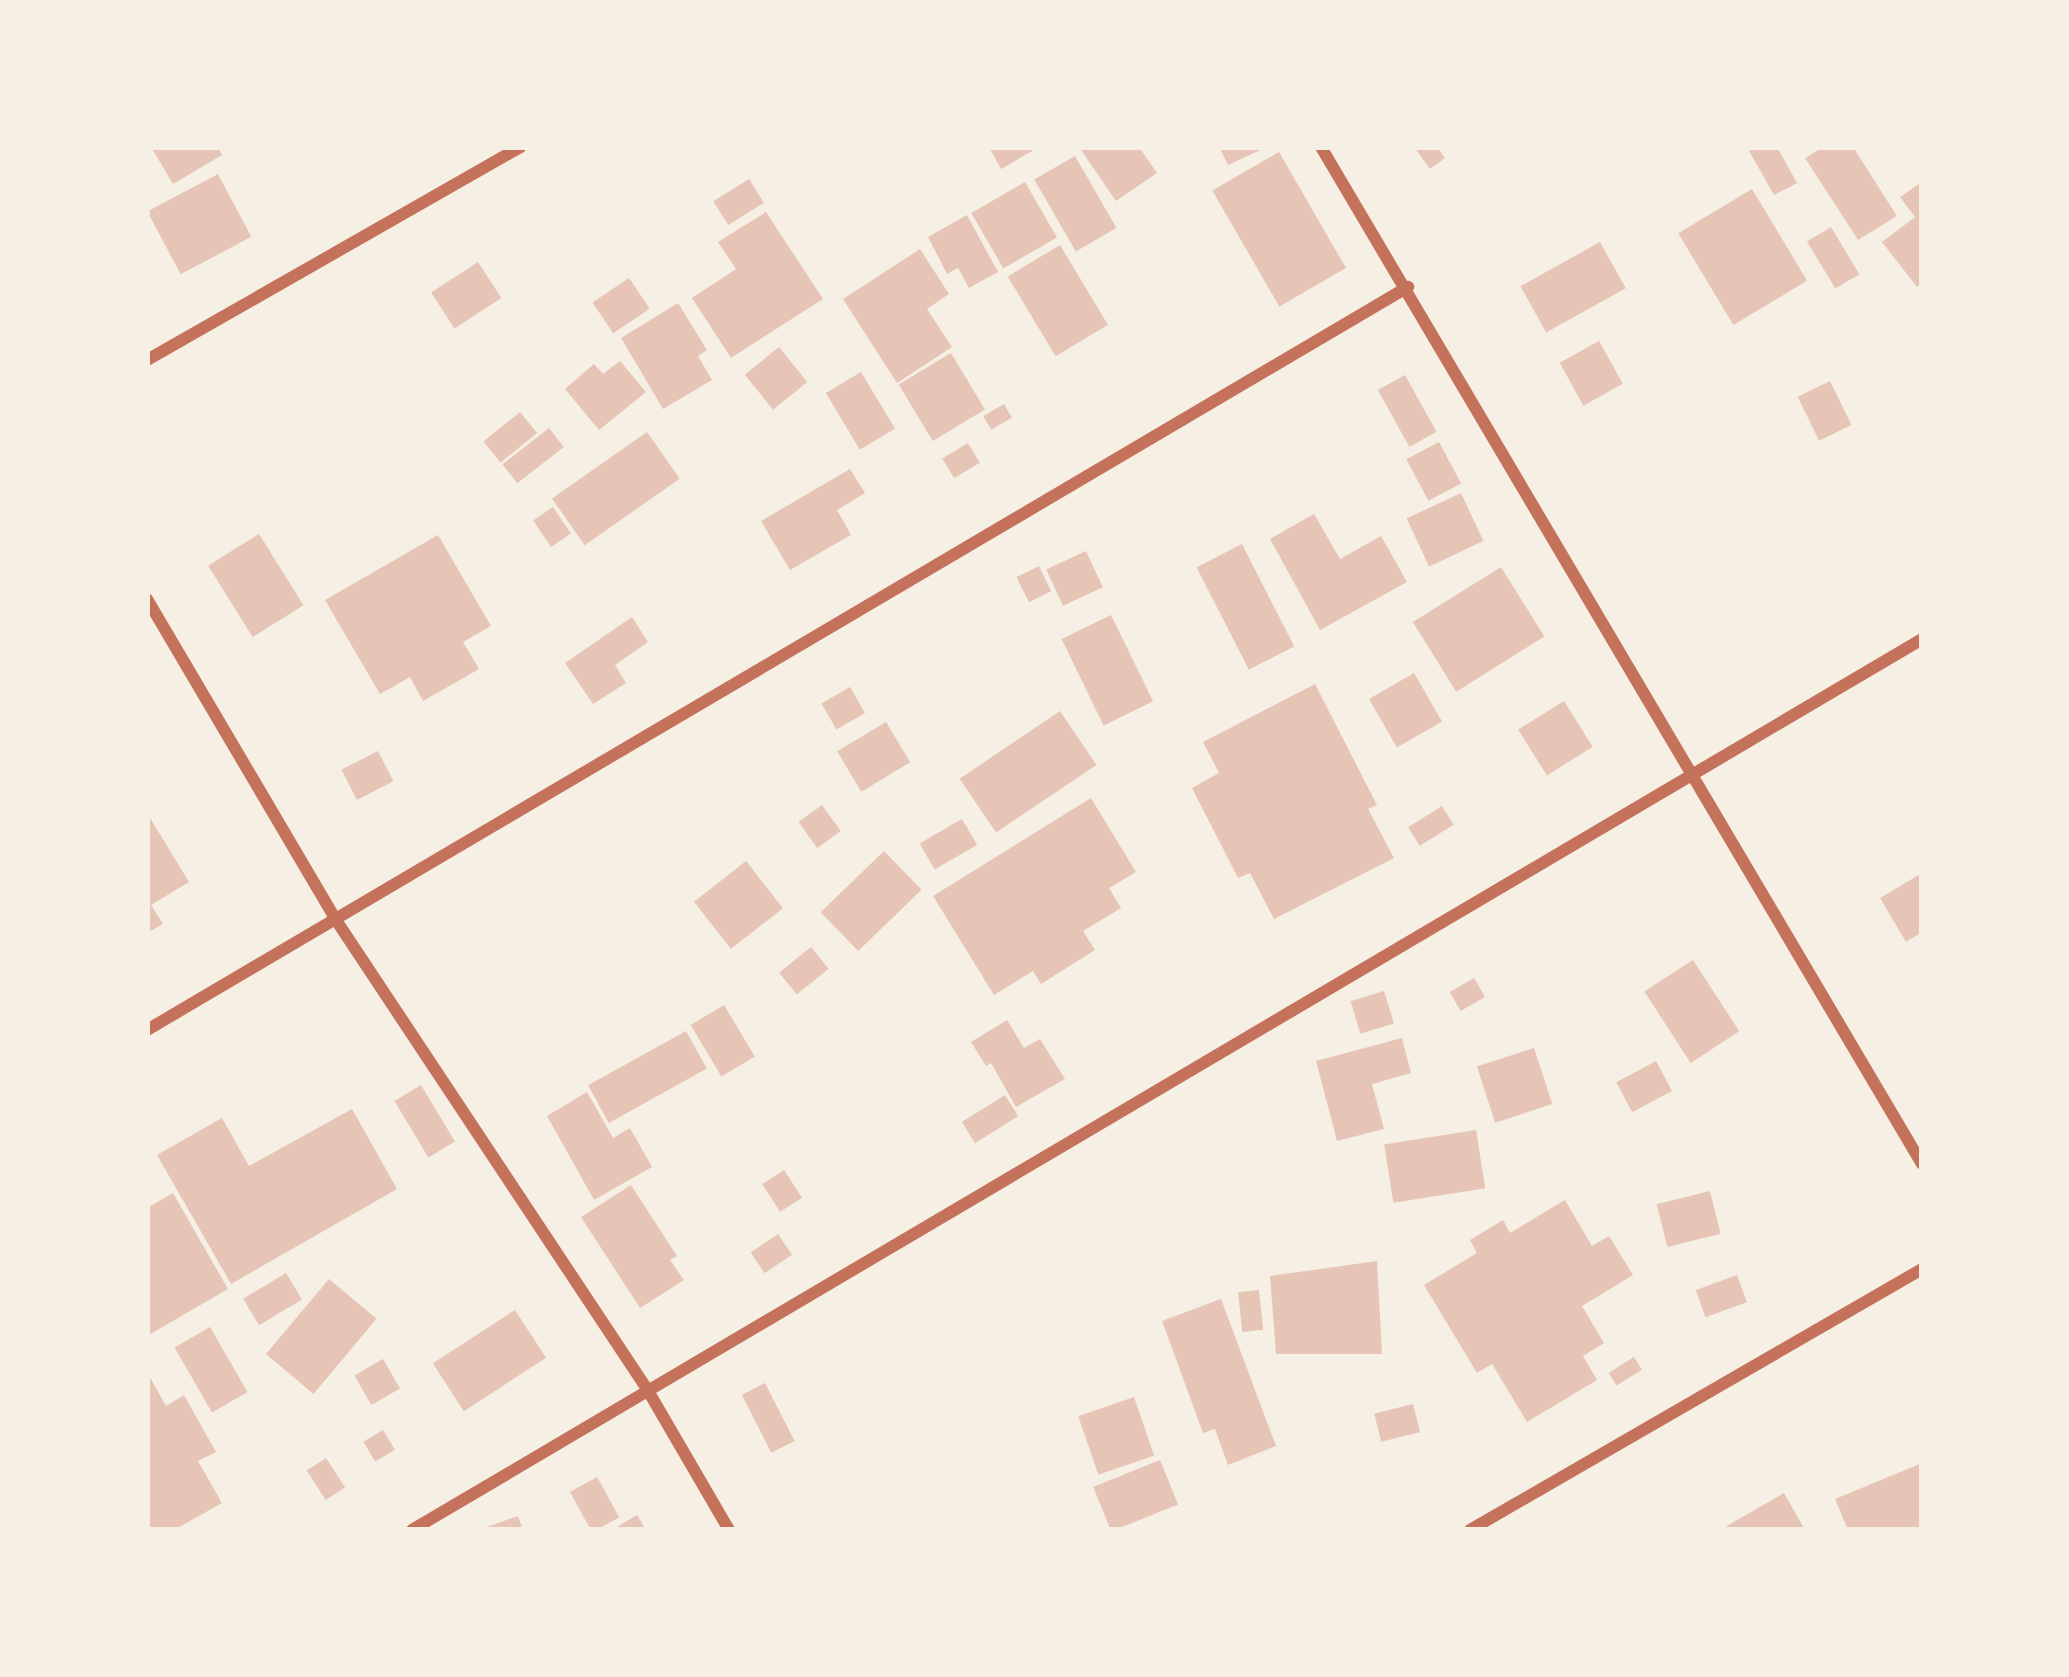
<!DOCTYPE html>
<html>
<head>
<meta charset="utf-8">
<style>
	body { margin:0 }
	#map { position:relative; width:2069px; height:1677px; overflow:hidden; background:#f6efe4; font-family:"PT Sans Narrow",sans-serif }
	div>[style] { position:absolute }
	.building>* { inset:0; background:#e6c5b7; transform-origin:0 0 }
	.minor>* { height:12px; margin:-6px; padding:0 6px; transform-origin:6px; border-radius:6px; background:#c5725c }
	span { translate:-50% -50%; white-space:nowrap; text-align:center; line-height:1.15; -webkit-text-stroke:10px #f6efe4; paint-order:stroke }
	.frame { position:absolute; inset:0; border:150px solid #f6efe4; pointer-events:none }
</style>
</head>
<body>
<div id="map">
	<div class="building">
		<i style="clip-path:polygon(151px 147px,218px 147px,222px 155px,173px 184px)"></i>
		<i style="clip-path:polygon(989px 147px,1039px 147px,1001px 169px)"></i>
		<i style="clip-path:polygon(1079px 147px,1139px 147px,1157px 173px,1116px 201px)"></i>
		<i style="clip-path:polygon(1219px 147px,1267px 147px,1228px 165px)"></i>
		<i style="clip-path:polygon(1414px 147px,1437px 147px,1445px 158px,1430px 169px)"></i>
		<i style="clip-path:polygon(1756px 147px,1777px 147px,1797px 183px,1774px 195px,1749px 151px)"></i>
		<i style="clip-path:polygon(1823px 147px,1853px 147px,1897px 216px,1858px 240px,1805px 158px)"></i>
		<i style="left:1279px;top:152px;width:134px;height:77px;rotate:60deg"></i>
		<i style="left:1075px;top:156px;width:83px;height:47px;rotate:60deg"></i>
		<i style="left:218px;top:174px;width:71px;height:80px;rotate:62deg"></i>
		<i style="left:749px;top:179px;width:28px;height:42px;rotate:58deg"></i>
		<i style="left:1025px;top:182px;width:64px;height:62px;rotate:60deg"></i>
		<i style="clip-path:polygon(1922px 182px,1922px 283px,1917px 287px,1882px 242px,1915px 217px,1900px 197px)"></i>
		<i style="left:1752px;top:189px;width:107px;height:86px;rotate:59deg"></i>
		<i style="clip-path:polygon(766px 212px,823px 299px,731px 358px,692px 298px,736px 269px,718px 242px)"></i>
		<i style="clip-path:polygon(967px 215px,998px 272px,969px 288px,958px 268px,947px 274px,928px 237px)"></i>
		<i style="left:1831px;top:227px;width:55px;height:28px;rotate:59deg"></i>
		<i style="left:1600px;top:242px;width:53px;height:91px;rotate:61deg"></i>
		<i style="left:1060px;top:245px;width:93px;height:61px;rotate:59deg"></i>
		<i style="clip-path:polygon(920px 249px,949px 294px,927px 309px,952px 347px,897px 383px,843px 299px)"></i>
		<i style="left:478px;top:262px;width:43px;height:56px;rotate:57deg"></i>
		<i style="left:629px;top:278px;width:37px;height:44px;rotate:56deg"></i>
		<i style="clip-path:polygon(678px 303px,707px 350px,698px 356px,712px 380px,663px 409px,621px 338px)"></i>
		<i style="left:1599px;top:341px;width:49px;height:45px;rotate:61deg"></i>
		<i style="left:779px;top:347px;width:45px;height:44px;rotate:51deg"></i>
		<i style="left:951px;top:353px;width:66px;height:61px;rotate:59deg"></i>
		<i style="clip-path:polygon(620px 361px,646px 392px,599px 430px,565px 389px,594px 364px,603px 374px)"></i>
		<i style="left:861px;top:372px;width:66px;height:41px;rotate:59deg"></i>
		<i style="left:1405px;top:375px;width:65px;height:31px;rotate:61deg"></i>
		<i style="left:1830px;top:381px;width:49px;height:36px;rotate:64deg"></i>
		<i style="left:1004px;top:404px;width:16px;height:24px;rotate:60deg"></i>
		<i style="left:520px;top:412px;width:27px;height:47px;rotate:51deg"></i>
		<i style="left:549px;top:428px;width:24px;height:59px;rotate:52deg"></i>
		<i style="left:647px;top:432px;width:57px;height:116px;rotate:55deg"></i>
		<i style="left:1439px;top:442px;width:47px;height:37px;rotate:62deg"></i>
		<i style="left:968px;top:443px;width:23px;height:30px;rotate:59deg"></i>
		<i style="clip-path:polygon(850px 469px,865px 493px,837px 510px,851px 535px,790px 570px,761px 521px)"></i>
		<i style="left:1461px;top:493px;width:53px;height:60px;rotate:65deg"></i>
		<i style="left:553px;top:507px;width:32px;height:24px;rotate:56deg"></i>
		<i style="clip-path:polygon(1314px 514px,1340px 559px,1381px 536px,1407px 582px,1320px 630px,1270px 539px)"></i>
		<i style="left:259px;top:534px;width:84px;height:60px;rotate:58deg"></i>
		<i style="clip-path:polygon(438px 535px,491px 626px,463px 642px,479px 669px,423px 701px,410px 677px,380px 694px,325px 600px)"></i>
		<i style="left:1242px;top:544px;width:115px;height:51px;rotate:63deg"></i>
		<i style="left:1086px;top:551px;width:40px;height:44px;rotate:65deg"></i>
		<i style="left:1039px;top:566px;width:28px;height:25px;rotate:64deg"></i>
		<i style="left:1501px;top:567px;width:82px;height:104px;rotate:58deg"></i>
		<i style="left:1111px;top:615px;width:96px;height:55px;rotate:64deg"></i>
		<i style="clip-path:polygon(632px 617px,648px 642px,615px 665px,626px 683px,593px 704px,565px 663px)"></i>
		<i style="left:1414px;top:673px;width:56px;height:52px;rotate:60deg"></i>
		<i style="clip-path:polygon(1315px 684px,1377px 805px,1368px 809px,1394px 858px,1274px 919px,1250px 873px,1238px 878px,1192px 788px,1219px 773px,1203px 742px)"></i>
		<i style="left:850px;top:687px;width:30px;height:33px;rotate:60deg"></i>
		<i style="left:1564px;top:701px;width:54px;height:54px;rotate:58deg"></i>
		<i style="left:1060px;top:711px;width:65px;height:121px;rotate:56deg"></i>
		<i style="left:886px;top:722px;width:47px;height:57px;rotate:59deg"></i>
		<i style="left:378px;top:751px;width:34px;height:41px;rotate:63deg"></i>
		<i style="clip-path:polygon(1091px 798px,1136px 872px,1109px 888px,1121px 908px,1083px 931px,1095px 950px,1041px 984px,1033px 971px,994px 995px,933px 896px)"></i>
		<i style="left:822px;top:805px;width:32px;height:29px;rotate:54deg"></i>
		<i style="left:1442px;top:806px;width:22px;height:40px;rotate:58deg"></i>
		<i style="clip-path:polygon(150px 818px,189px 882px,151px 905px,163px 924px,147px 933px)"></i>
		<i style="left:962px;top:819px;width:30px;height:49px;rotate:60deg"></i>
		<i style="left:884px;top:851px;width:54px;height:88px;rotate:46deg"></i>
		<i style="left:746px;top:861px;width:60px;height:66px;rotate:52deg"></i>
		<i style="clip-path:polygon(1922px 873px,1922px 932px,1906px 942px,1880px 898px)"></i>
		<i style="left:811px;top:947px;width:28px;height:41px;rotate:51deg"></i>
		<i style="left:1693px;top:960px;width:85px;height:58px;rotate:57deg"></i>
		<i style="left:1474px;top:978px;width:22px;height:28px;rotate:60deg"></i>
		<i style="left:1384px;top:991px;width:34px;height:35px;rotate:73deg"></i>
		<i style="left:724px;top:1005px;width:60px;height:39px;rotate:59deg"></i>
		<i style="clip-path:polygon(1007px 1020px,1024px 1048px,1040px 1039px,1065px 1079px,1016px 1107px,991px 1063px,986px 1066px,971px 1042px)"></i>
		<i style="left:686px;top:1031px;width:43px;height:112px;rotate:61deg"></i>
		<i style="clip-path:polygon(1402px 1038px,1411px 1073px,1372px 1084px,1384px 1129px,1337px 1141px,1316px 1061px)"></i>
		<i style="left:1534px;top:1048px;width:59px;height:60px;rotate:72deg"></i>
		<i style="left:1656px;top:1061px;width:34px;height:45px;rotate:62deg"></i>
		<i style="left:421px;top:1085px;width:66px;height:31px;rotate:59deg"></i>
		<i style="clip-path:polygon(587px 1092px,613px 1138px,630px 1128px,652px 1167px,594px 1200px,547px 1116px)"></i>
		<i style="left:1005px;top:1095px;width:25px;height:51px;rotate:58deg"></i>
		<i style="clip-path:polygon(352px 1109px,397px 1189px,231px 1284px,157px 1155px,222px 1118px,249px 1166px)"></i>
		<i style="left:1476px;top:1130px;width:59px;height:93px;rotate:81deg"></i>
		<i style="left:784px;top:1170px;width:33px;height:26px;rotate:57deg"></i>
		<i style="clip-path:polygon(631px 1185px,677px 1256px,670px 1260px,684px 1280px,640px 1308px,581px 1217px)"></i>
		<i style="left:1710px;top:1191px;width:44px;height:55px;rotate:76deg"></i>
		<i style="clip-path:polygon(173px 1193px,228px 1289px,147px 1336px,147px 1208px)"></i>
		<i style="clip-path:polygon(1565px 1200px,1592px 1246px,1609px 1236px,1633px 1275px,1582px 1306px,1604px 1343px,1583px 1356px,1597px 1380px,1527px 1422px,1492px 1364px,1477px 1373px,1424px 1285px,1477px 1253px,1470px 1240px,1503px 1220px,1510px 1233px)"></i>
		<i style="left:778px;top:1234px;width:25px;height:33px;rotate:56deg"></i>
		<i style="clip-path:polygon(1377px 1261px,1382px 1354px,1276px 1354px,1270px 1276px)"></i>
		<i style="left:286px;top:1273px;width:31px;height:50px;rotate:59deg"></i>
		<i style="left:1737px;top:1275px;width:29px;height:44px;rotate:70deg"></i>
		<i style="left:329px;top:1279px;width:62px;height:98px;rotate:40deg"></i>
		<i style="left:1259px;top:1290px;width:40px;height:21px;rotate:84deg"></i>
		<i style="clip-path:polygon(1221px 1299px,1276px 1446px,1228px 1465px,1215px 1429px,1203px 1433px,1162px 1321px)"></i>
		<i style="left:515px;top:1310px;width:57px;height:98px;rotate:57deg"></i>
		<i style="left:210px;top:1327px;width:75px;height:41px;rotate:60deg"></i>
		<i style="left:1634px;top:1357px;width:15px;height:30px;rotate:58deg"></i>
		<i style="left:383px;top:1359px;width:34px;height:33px;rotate:60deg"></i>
		<i style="clip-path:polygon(147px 1372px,166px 1406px,184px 1395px,216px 1452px,198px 1461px,222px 1503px,174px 1530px,147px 1530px)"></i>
		<i style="left:765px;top:1383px;width:65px;height:26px;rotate:63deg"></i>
		<i style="left:1134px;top:1397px;width:62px;height:59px;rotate:71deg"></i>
		<i style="left:1413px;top:1404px;width:29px;height:40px;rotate:76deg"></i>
		<i style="left:383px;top:1430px;width:23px;height:23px;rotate:59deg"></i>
		<i style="left:326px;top:1458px;width:35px;height:23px;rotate:57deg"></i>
		<i style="left:1160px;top:1460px;width:48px;height:72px;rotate:68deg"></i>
		<i style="clip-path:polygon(1922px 1463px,1922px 1530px,1848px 1530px,1835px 1499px)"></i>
		<i style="left:597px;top:1477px;width:46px;height:31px;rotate:61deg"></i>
		<i style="clip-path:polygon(1784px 1493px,1805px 1530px,1720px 1530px)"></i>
		<i style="clip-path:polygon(637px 1515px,646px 1530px,612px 1530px)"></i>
		<i style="clip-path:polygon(518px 1516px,523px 1530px,481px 1530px,481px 1529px)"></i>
	</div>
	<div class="minor">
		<i style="left:1321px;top:147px;width:1181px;rotate:59.42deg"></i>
		<i style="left:147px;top:360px;width:430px;rotate:-29.7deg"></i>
		<i style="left:147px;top:599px;width:369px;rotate:59.5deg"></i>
		<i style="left:334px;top:917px;width:566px;rotate:56.45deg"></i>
		<i style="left:647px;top:1389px;width:163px;rotate:59.8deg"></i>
		<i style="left:147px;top:1030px;width:1464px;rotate:-30.51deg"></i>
		<i style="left:412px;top:1530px;width:1753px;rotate:-30.54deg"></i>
		<i style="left:1470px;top:1530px;width:522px;rotate:-30deg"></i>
	</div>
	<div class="frame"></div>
</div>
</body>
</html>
